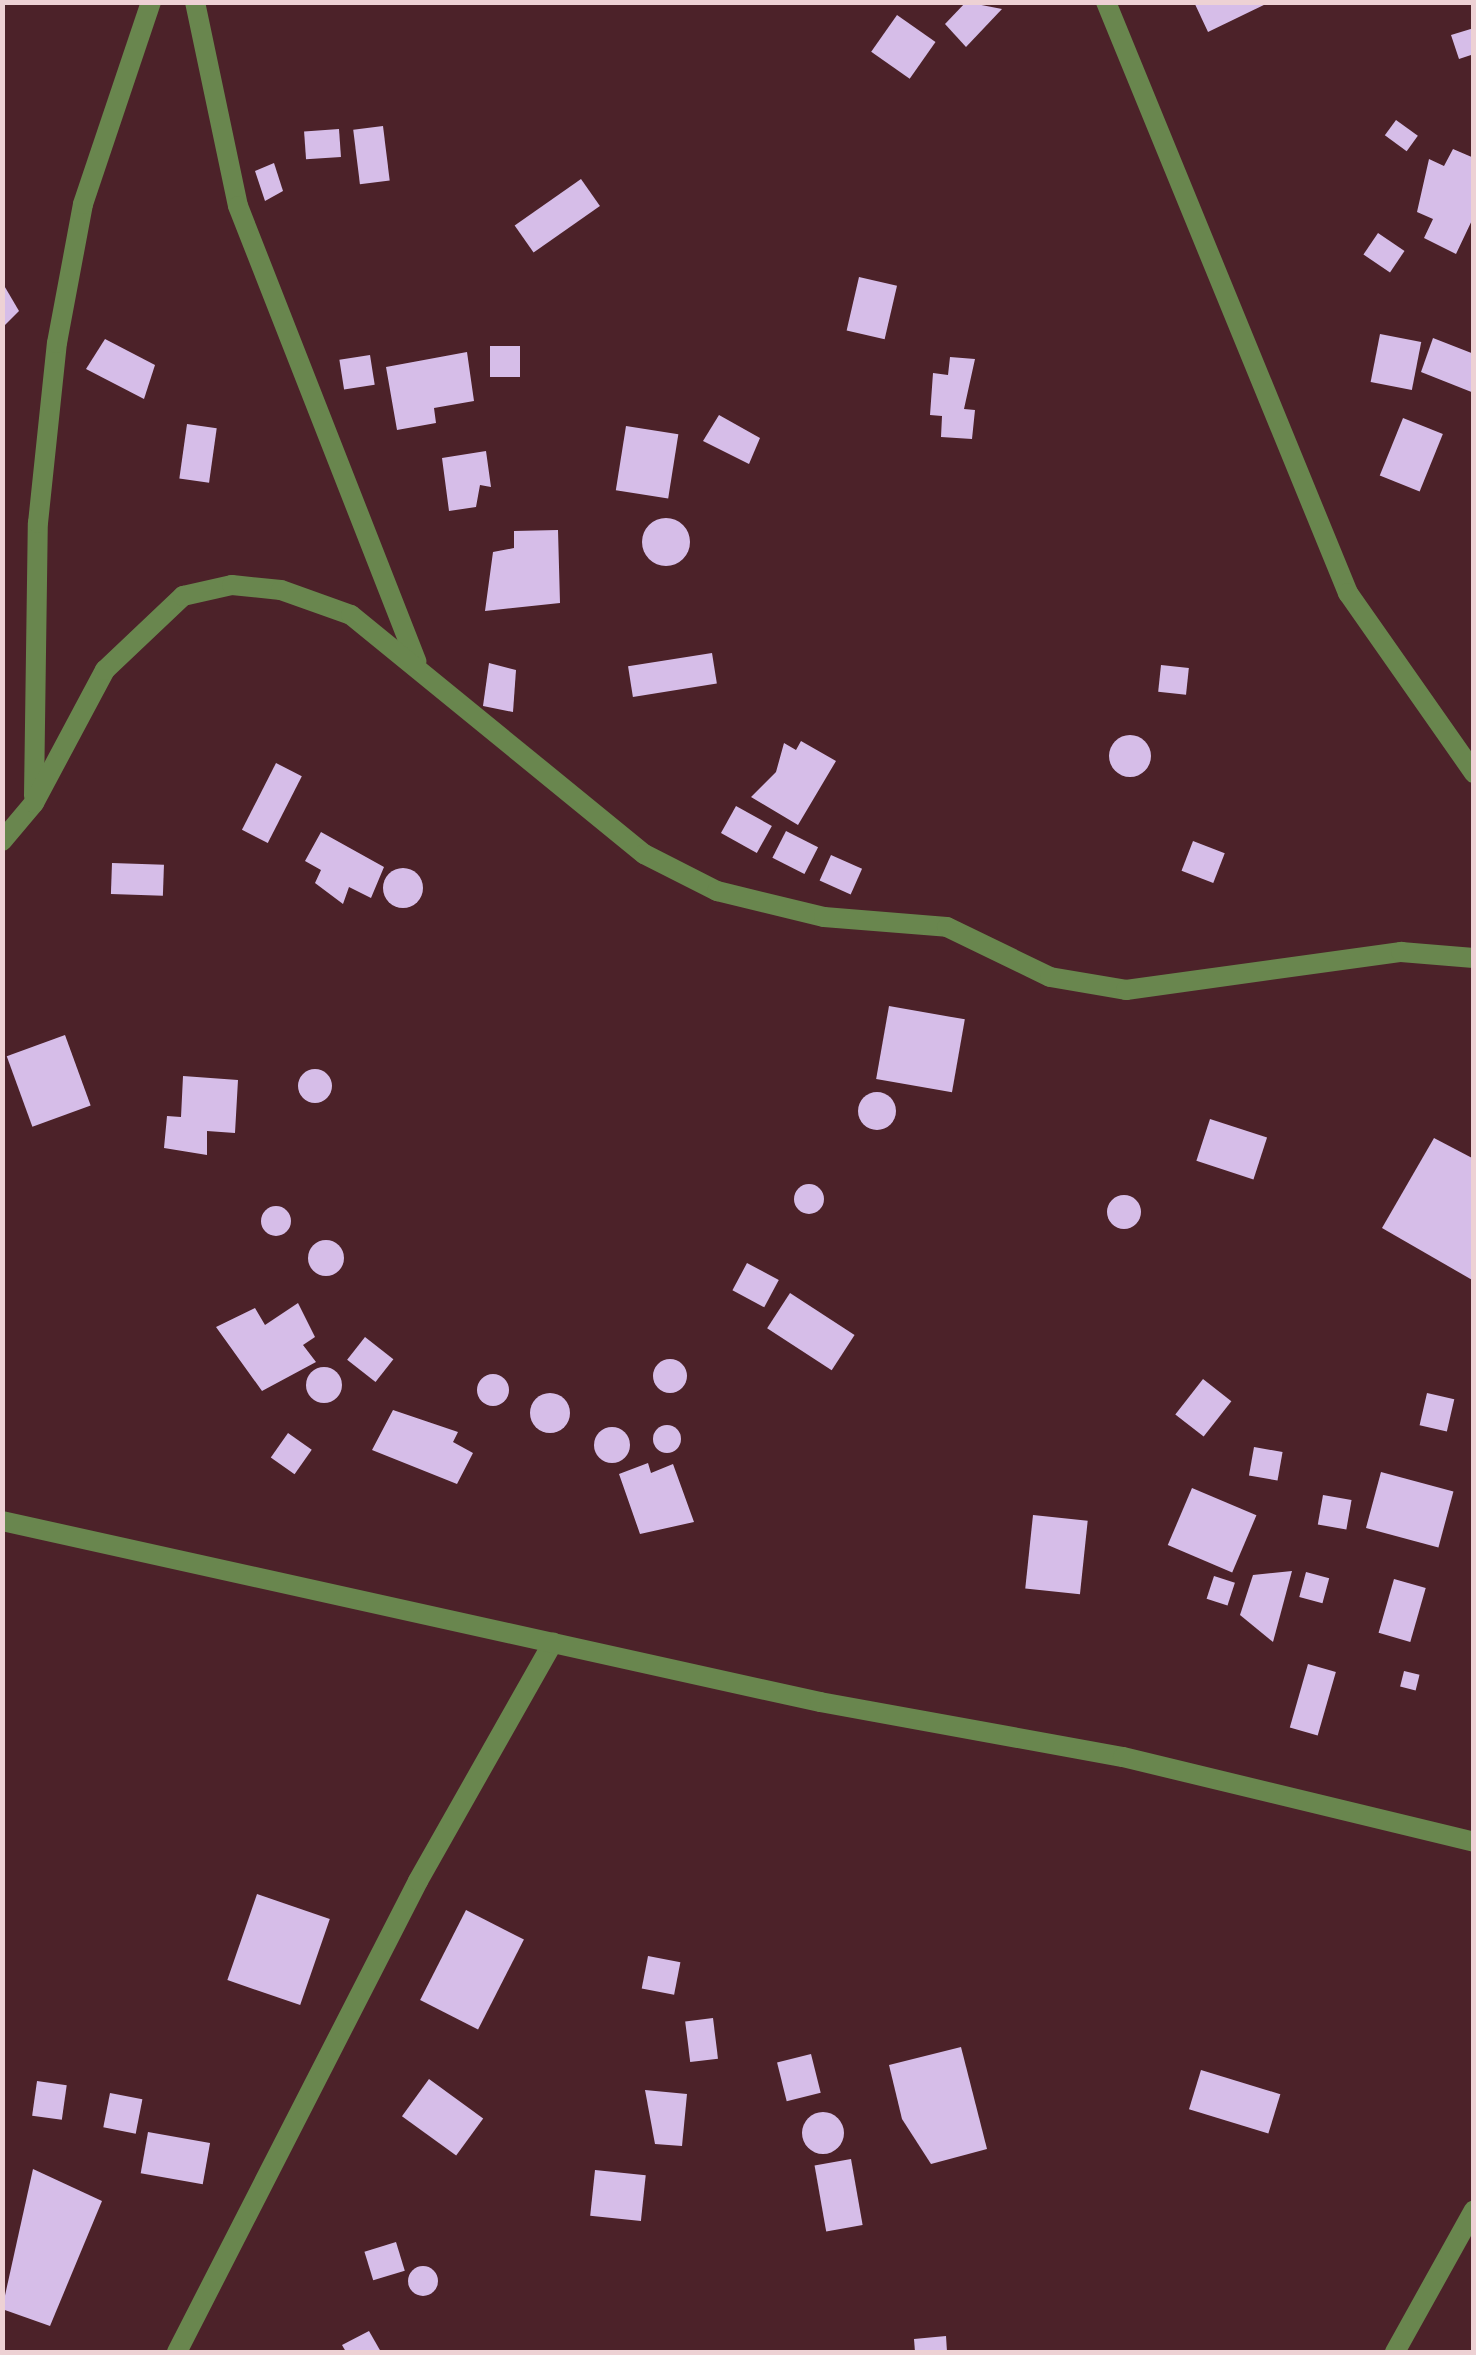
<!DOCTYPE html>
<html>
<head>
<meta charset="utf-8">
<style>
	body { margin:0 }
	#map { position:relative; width:1476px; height:2355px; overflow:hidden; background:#4c2229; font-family:"Titillium Web",sans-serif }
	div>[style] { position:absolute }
	.building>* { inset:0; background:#d6bde8; transform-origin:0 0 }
	.round { border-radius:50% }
	.minor>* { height:20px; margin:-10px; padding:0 10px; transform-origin:10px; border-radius:10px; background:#69864e }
	.tertiary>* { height:20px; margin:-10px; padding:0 10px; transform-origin:10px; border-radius:10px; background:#69864e }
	span { translate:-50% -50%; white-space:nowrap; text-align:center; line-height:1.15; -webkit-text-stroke:10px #41181f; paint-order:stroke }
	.frame { position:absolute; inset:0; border:5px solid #edd1d4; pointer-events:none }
</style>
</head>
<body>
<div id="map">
	<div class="building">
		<i style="clip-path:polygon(966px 2px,1002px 9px,966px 47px,945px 24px)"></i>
		<i style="clip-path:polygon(1194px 2px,1270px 2px,1208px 32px)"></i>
		<i style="left:897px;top:15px;width:47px;height:45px;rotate:35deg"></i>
		<i style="clip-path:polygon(1474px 28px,1474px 54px,1459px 59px,1451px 35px)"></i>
		<i style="left:1396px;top:120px;width:27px;height:19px;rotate:36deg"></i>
		<i style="left:383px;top:126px;width:55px;height:30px;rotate:83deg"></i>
		<i style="left:339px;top:129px;width:28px;height:35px;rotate:86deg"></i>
		<i style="clip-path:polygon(1453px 149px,1474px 158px,1474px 216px,1456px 254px,1424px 238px,1433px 219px,1417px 212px,1429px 159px,1444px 166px)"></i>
		<i style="clip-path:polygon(274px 163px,283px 191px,265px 201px,255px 171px)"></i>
		<i style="left:581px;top:179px;width:33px;height:81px;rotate:55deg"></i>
		<i style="left:1378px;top:233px;width:32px;height:26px;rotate:34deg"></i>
		<i style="left:859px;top:277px;width:39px;height:55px;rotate:13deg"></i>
		<i style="clip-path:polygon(2px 282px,19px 311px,2px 328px)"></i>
		<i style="left:1380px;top:334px;width:42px;height:49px;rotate:11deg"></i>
		<i style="clip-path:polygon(1433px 338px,1474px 354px,1474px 393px,1421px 372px)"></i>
		<i style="clip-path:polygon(105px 339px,155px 365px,144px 399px,86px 369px)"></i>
		<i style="left:490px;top:346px;width:30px;height:31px"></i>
		<i style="clip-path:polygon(467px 352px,474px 401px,434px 408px,436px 423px,397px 430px,386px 367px)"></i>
		<i style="left:370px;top:355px;width:30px;height:31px;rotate:81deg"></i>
		<i style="clip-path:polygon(950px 357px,975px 359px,964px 409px,975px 410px,972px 439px,941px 437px,942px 416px,930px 415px,933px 373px,948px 375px)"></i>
		<i style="clip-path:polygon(719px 415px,760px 438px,749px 464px,703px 441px)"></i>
		<i style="left:1403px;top:418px;width:43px;height:62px;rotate:22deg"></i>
		<i style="left:187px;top:424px;width:30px;height:55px;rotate:8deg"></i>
		<i style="left:626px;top:426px;width:53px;height:65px;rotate:9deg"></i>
		<i style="clip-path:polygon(486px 451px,491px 487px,480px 485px,476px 507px,449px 511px,442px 458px)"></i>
		<i class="round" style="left:642px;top:518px;width:48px;height:48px"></i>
		<i style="clip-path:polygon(558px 530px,560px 603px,485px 611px,493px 552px,514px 548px,514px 531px)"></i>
		<i style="left:712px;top:653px;width:31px;height:85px;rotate:81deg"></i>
		<i style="clip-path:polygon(489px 663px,516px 670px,513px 712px,483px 706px)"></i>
		<i style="left:1161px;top:665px;width:28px;height:27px;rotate:6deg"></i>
		<i class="round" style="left:1109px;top:735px;width:42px;height:42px"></i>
		<i style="clip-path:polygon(801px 741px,836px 761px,798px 825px,751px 797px,776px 772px,784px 743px,796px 750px)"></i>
		<i style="left:276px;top:763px;width:29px;height:75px;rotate:27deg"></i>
		<i style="left:736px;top:806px;width:41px;height:31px;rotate:29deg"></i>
		<i style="left:786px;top:831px;width:36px;height:30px;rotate:27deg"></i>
		<i style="clip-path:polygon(321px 832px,384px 867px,371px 898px,349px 887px,343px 904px,315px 883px,321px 870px,305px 861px)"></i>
		<i style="left:1193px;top:841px;width:34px;height:32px;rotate:21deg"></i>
		<i style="left:831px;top:855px;width:34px;height:28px;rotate:24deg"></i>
		<i style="left:112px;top:863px;width:52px;height:31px;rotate:2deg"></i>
		<i class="round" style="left:383px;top:868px;width:40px;height:40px"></i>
		<i style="left:889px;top:1006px;width:77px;height:74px;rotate:10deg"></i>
		<i style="left:65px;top:1035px;width:75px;height:62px;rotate:70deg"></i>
		<i class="round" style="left:298px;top:1069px;width:34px;height:34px"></i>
		<i style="clip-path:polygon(183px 1076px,238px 1080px,235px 1133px,207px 1131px,207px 1155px,164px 1148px,167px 1116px,181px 1117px)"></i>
		<i class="round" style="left:858px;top:1092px;width:38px;height:38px"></i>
		<i style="left:1210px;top:1119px;width:60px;height:44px;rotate:18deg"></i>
		<i style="clip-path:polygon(1434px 1138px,1474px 1159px,1474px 1281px,1382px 1228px)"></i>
		<i class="round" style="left:794px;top:1184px;width:30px;height:30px"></i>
		<i class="round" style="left:1107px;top:1195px;width:34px;height:34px"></i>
		<i class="round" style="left:261px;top:1206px;width:30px;height:30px"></i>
		<i class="round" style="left:308px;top:1240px;width:36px;height:36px"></i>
		<i style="left:747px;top:1263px;width:36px;height:31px;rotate:28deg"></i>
		<i style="left:790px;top:1293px;width:77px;height:42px;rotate:33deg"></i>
		<i style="clip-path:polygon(298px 1303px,315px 1337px,303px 1345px,316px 1362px,262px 1391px,216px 1327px,255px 1308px,265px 1325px)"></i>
		<i style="left:365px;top:1337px;width:36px;height:29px;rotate:38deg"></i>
		<i class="round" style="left:653px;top:1359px;width:34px;height:34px"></i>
		<i class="round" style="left:306px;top:1367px;width:36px;height:36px"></i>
		<i class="round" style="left:477px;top:1374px;width:32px;height:32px"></i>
		<i style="left:1203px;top:1379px;width:36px;height:45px;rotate:38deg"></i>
		<i class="round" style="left:530px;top:1393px;width:40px;height:40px"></i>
		<i style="left:1427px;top:1393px;width:28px;height:33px;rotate:13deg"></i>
		<i style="clip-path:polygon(393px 1410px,458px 1432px,453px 1442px,473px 1453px,457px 1484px,372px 1450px)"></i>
		<i class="round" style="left:653px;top:1425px;width:28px;height:28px"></i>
		<i class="round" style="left:594px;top:1427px;width:36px;height:36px"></i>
		<i style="left:288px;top:1433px;width:29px;height:30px;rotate:35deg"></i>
		<i style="left:1254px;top:1447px;width:29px;height:29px;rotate:10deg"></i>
		<i style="clip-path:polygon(648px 1463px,651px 1473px,673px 1464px,694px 1522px,640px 1534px,619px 1474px)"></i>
		<i style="left:1381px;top:1472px;width:75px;height:58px;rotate:15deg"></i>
		<i style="left:1192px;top:1488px;width:70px;height:62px;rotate:23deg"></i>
		<i style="left:1323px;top:1495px;width:29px;height:30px;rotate:10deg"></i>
		<i style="left:1033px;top:1515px;width:55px;height:74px;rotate:6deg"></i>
		<i style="clip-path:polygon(1292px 1571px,1273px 1642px,1240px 1615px,1253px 1575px)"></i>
		<i style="left:1306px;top:1572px;width:24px;height:26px;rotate:15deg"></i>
		<i style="left:1214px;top:1576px;width:22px;height:24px;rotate:18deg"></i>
		<i style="left:1394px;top:1579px;width:33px;height:56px;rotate:16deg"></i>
		<i style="left:1308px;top:1664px;width:29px;height:66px;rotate:16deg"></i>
		<i style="left:1404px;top:1671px;width:16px;height:16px;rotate:14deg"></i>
		<i style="left:257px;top:1894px;width:77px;height:91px;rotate:19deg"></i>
		<i style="left:466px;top:1910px;width:65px;height:101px;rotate:27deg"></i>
		<i style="left:648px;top:1956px;width:33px;height:33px;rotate:11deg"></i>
		<i style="left:713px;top:2018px;width:41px;height:28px;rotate:83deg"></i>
		<i style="clip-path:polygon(961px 2047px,987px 2149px,931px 2164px,902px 2119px,889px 2065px)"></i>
		<i style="left:811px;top:2054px;width:40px;height:35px;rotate:76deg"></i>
		<i style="left:1201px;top:2070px;width:83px;height:41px;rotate:17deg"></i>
		<i style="left:429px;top:2079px;width:67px;height:46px;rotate:36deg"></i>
		<i style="left:37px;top:2081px;width:30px;height:35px;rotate:8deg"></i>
		<i style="clip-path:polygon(645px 2090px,687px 2094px,682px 2146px,655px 2144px)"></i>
		<i style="left:110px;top:2093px;width:33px;height:35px;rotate:11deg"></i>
		<i class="round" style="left:802px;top:2112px;width:42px;height:42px"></i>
		<i style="left:148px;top:2132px;width:63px;height:42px;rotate:10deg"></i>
		<i style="left:851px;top:2159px;width:67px;height:37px;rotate:80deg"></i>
		<i style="clip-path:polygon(33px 2169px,102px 2201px,50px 2326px,2px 2309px)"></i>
		<i style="left:595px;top:2170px;width:51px;height:46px;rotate:6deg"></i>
		<i style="left:396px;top:2242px;width:30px;height:33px;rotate:73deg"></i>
		<i class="round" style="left:408px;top:2266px;width:30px;height:30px"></i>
		<i style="clip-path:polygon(369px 2331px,381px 2352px,346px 2352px,342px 2345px)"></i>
		<i style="clip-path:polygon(946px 2336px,947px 2352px,915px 2352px,914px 2339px)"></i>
	</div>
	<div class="minor">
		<i style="left:195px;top:2px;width:208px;rotate:78.1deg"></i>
		<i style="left:238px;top:206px;width:489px;rotate:68.6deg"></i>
		<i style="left:1106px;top:2px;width:639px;rotate:67.73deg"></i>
		<i style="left:1348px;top:593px;width:220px;rotate:55deg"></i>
		<i style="left:34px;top:796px;width:273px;rotate:-89.2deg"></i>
		<i style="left:38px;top:523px;width:181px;rotate:-84deg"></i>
		<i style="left:57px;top:343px;width:141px;rotate:-79.4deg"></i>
		<i style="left:83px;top:204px;width:213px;rotate:-71.4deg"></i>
		<i style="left:2px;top:841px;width:50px;rotate:-49.9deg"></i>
		<i style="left:34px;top:803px;width:151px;rotate:-61.9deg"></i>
		<i style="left:105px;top:670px;width:108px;rotate:-43.5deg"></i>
		<i style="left:183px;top:596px;width:50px;rotate:-12.7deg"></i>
		<i style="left:232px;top:585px;width:49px;rotate:5.8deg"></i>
		<i style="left:281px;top:590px;width:74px;rotate:19.7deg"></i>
		<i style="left:351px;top:615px;width:378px;rotate:39.2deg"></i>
		<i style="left:644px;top:854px;width:82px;rotate:26.9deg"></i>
		<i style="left:717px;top:891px;width:110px;rotate:13.7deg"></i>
		<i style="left:824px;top:917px;width:123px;rotate:4.6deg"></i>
		<i style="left:947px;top:927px;width:114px;rotate:25.9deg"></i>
		<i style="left:1050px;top:977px;width:77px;rotate:9.7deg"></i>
		<i style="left:1126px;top:990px;width:278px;rotate:-7.9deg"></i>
		<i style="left:1401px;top:952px;width:73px;rotate:4.7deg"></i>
		<i style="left:177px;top:2352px;width:529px;rotate:-62.9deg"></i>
		<i style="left:418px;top:1881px;width:274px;rotate:-60.5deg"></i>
	</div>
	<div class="tertiary">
		<i style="left:2px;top:1521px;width:838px;rotate:12.48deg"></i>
		<i style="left:820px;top:1702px;width:308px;rotate:10.3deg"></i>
		<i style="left:1123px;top:1757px;width:361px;rotate:13.6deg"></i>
		<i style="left:1395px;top:2352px;width:162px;rotate:-60.9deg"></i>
	</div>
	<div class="frame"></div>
</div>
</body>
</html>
